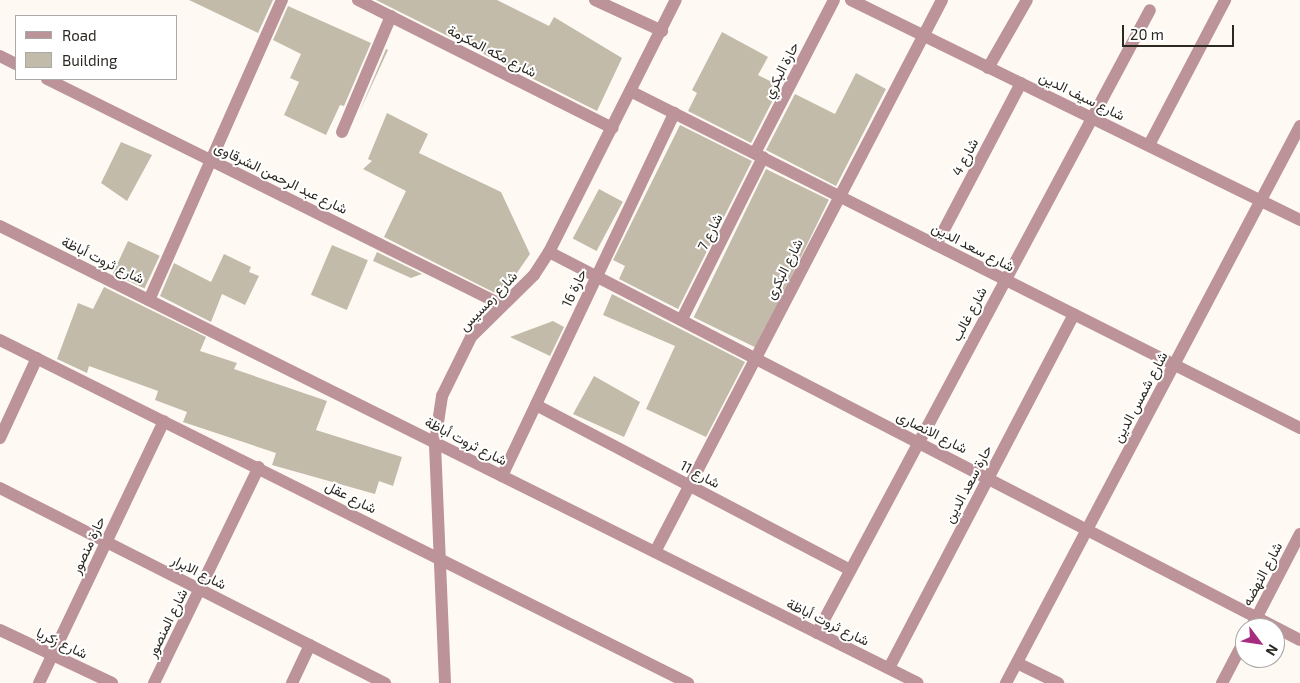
<!DOCTYPE html>
<html>
<head>
<meta charset="utf-8">
<style>
	body { margin:0 }
	#map { position:relative; width:1300px; height:683px; overflow:hidden; background:#fefaf3; font-family:"Exo 2",Vazirmatn,sans-serif }
	div>[style] { position:absolute }
	.building>* { inset:0; background:#c3bbaa; transform-origin:0 0 }
	.minor>* { height:12px; margin:-6px; padding:0 6px; transform-origin:6px; border-radius:6px; background:#bc9398 }
	span { translate:-50% -50%; white-space:nowrap; text-align:center; line-height:1.15; -webkit-text-stroke:4px #fff; paint-order:stroke }
	.street-label { font-size:14px; color:#2c2923 }
	.legend { position:absolute; left:15px; top:15px; width:162px; height:65px; box-sizing:border-box; background:#fff; border:1px solid #aba9a7; margin:0; padding:6px 9px; list-style:none; font-size:15px; color:#2c2923 }
	.legend li { display:flex; align-items:center; gap:10px; height:25px }
	.legend b { width:25px; border:1px solid #aba9a7 }
	.north { position:absolute; left:1235px; top:618px; width:50px; height:50px; box-sizing:border-box; background:#fff; border:1px solid #aba9a7; border-radius:50%; rotate:121deg; font-size:14px; font-weight:700; line-height:20px; text-align:center; color:#2c2923 }
	.north::after { content:''; display:block; margin:auto; width:18px; height:22px; background:#a62c80; clip-path:polygon(50% 0,100% 100%,50% 72%,0 100%) }
	.scale { position:absolute; left:1122px; top:25px; width:112px; height:22px; box-sizing:border-box; border:2px solid #2c2923; border-top:0; padding-left:6px; font-size:15px; line-height:18px; white-space:nowrap; color:#2c2923; -webkit-text-stroke:4px #fff; paint-order:stroke }
</style>
</head>
<body>
<div id="map">
	<div class="building">
		<i style="clip-path:polygon(189px 0,273px 0,258px 33px)"></i>
		<i style="clip-path:polygon(376px 0,497px 0,549px 26px,554px 17px,622px 58px,597px 111px)"></i>
		<i style="clip-path:polygon(288px 6px,371px 43px,344px 106px,340px 105px,326px 135px,284px 115px,299px 82px,290px 78px,301px 54px,273px 40px)"></i>
		<i style="clip-path:polygon(722px 32px,768px 57px,758px 75px,780px 86px,751px 143px,688px 111px,697px 93px,692px 90px)"></i>
		<i style="clip-path:polygon(386px 49px,388px 50px,359px 113px)"></i>
		<i style="clip-path:polygon(856px 73px,886px 89px,836px 186px,766px 150px,795px 94px,835px 114px)"></i>
		<i style="clip-path:polygon(387px 113px,428px 134px,419px 153px,501px 192px,530px 254px,501px 296px,384px 237px,406px 191px,363px 169px,372px 161px,368px 159px)"></i>
		<i style="clip-path:polygon(680px 125px,752px 161px,678px 309px,619px 279px,625px 266px,613px 260px)"></i>
		<i style="clip-path:polygon(121px 142px,152px 155px,127px 201px,101px 183px)"></i>
		<i style="left:766px;top:169px;width:70px;height:165px;rotate:26deg"></i>
		<i style="left:599px;top:189px;width:27px;height:56px;rotate:28deg"></i>
		<i style="left:128px;top:241px;width:35px;height:36px;rotate:25deg"></i>
		<i style="left:332px;top:245px;width:39px;height:54px;rotate:23deg"></i>
		<i style="clip-path:polygon(377px 252px,422px 274px,411px 278px,373px 261px)"></i>
		<i style="clip-path:polygon(224px 254px,251px 267px,249px 272px,259px 276px,245px 305px,222px 294px,211px 322px,160px 296px,174px 263px,211px 282px)"></i>
		<i style="clip-path:polygon(104px 287px,206px 337px,200px 351px,237px 363px,234px 369px,327px 401px,316px 430px,402px 457px,393px 486px,379px 481px,375px 494px,272px 465px,276px 453px,183px 422px,187px 412px,155px 400px,158px 391px,89px 366px,87px 373px,57px 359px,78px 303px,93px 309px)"></i>
		<i style="clip-path:polygon(612px 294px,745px 362px,706px 437px,646px 409px,675px 346px,603px 315px)"></i>
		<i style="clip-path:polygon(553px 321px,564px 327px,550px 356px,510px 337px)"></i>
		<i style="clip-path:polygon(594px 376px,640px 402px,624px 437px,573px 414px)"></i>
	</div>
	<div class="minor">
		<i style="left:358px;top:0;width:285px;rotate:26.7deg"></i>
		<i style="left:595px;top:0;width:74px;rotate:24.8deg"></i>
		<i style="left:851px;top:0;width:500px;rotate:26.1deg"></i>
		<i style="left:0;top:56px;width:18px;rotate:27deg"></i>
		<i style="left:988px;top:68px;width:78px;rotate:-60.2deg"></i>
		<i style="left:47px;top:79px;width:508px;rotate:26.41deg"></i>
		<i style="left:632px;top:92px;width:748px;rotate:26.7deg"></i>
		<i style="left:342px;top:132px;width:126px;rotate:-67.1deg"></i>
		<i style="left:1149px;top:145px;width:164px;rotate:-62.3deg"></i>
		<i style="left:755px;top:153px;width:172px;rotate:-62.7deg"></i>
		<i style="left:0;top:226px;width:1025px;rotate:26.47deg"></i>
		<i style="left:936px;top:245px;width:183px;rotate:-62.3deg"></i>
		<i style="left:549px;top:252px;width:845px;rotate:27.32deg"></i>
		<i style="left:149px;top:300px;width:328px;rotate:-66.1deg"></i>
		<i style="left:682px;top:319px;width:181px;rotate:-63.4deg"></i>
		<i style="left:0;top:340px;width:769px;rotate:26.5deg"></i>
		<i style="left:536px;top:405px;width:355px;rotate:27.7deg"></i>
		<i style="left:0;top:438px;width:88px;rotate:-65.2deg"></i>
		<i style="left:502px;top:476px;width:402px;rotate:-64.6deg"></i>
		<i style="left:0;top:488px;width:432px;rotate:26.9deg"></i>
		<i style="left:655px;top:552px;width:622px;rotate:-62.53deg"></i>
		<i style="left:1251px;top:628px;width:106px;rotate:-62.5deg"></i>
		<i style="left:0;top:630px;width:124px;rotate:25.3deg"></i>
		<i style="left:817px;top:633px;width:706px;rotate:-61.88deg"></i>
		<i style="left:1017px;top:663px;width:46px;rotate:26deg"></i>
		<i style="left:889px;top:668px;width:399px;rotate:-62.4deg"></i>
		<i style="left:39px;top:683px;width:290px;rotate:-64.5deg"></i>
		<i style="left:154px;top:683px;width:240px;rotate:-64.1deg"></i>
		<i style="left:292px;top:683px;width:42px;rotate:-64.7deg"></i>
		<i style="left:445px;top:683px;width:241px;rotate:-92.4deg"></i>
		<i style="left:435px;top:442px;width:47px;rotate:-81.3deg"></i>
		<i style="left:442px;top:396px;width:66px;rotate:-63.8deg"></i>
		<i style="left:471px;top:337px;width:88px;rotate:-44.5deg"></i>
		<i style="left:534px;top:275px;width:27px;rotate:-57deg"></i>
		<i style="left:549px;top:252px;width:282px;rotate:-63.3deg"></i>
		<i style="left:1006px;top:683px;width:630px;rotate:-62.17deg"></i>
		<i style="left:1222px;top:683px;width:50px;rotate:-62.4deg"></i>
	</div>
	<div class="street-label">
		<span style="left:492px;top:51px;rotate:27deg">شارع مكه المكرمة</span>
		<span style="left:781px;top:70px;rotate:-63deg">حارة البكري</span>
		<span style="left:1082px;top:96px;rotate:26deg">شارع سيف الدين</span>
		<span style="left:965px;top:157px;rotate:-62deg">شارع 4</span>
		<span style="left:281px;top:178px;rotate:26deg">شارع عبد الرحمن الشرقاوى</span>
		<span style="left:710px;top:232px;rotate:-64deg">شارع 7</span>
		<span style="left:973px;top:247px;rotate:27deg">شارع سعد الدين</span>
		<span style="left:103px;top:260px;rotate:26deg">شارع ثروت أباظة</span>
		<span style="left:784px;top:269px;rotate:-63deg">شارع البكرى</span>
		<span style="left:574px;top:288px;rotate:-65deg">حارة 16</span>
		<span style="left:488px;top:301px;rotate:-46deg">شارع رمسيس</span>
		<span style="left:969px;top:314px;rotate:-62deg">شارع غالب</span>
		<span style="left:1140px;top:397px;rotate:-62deg">شارع شمس الدين</span>
		<span style="left:932px;top:432px;rotate:27deg">شارع الانصارى</span>
		<span style="left:466px;top:441px;rotate:27deg">شارع ثروت أباظة</span>
		<span style="left:700px;top:474px;rotate:28deg">شارع 11</span>
		<span style="left:968px;top:484px;rotate:-62deg">حارة سعد الدين</span>
		<span style="left:351px;top:497px;rotate:27deg">شارع عقل</span>
		<span style="left:88px;top:545px;rotate:-65deg">حارة منصور</span>
		<span style="left:199px;top:572px;rotate:27deg">شارع الابرار</span>
		<span style="left:1262px;top:574px;rotate:-62deg">شارع النهضه</span>
		<span style="left:828px;top:622px;rotate:26deg">شارع ثروت أباظة</span>
		<span style="left:167px;top:623px;rotate:-64deg">شارع المنصور</span>
		<span style="left:62px;top:643px;rotate:25deg">شارع زكريا</span>
	</div>
	<ul class="legend">
	<li><b style="height:6px;background:#bc9398"></b>Road</li>
	<li><b style="height:14px;background:#c3bbaa"></b>Building</li>
	</ul>
	<div class="north">N</div>
	<div class="scale">20 m</div>
</div>
</body>
</html>
